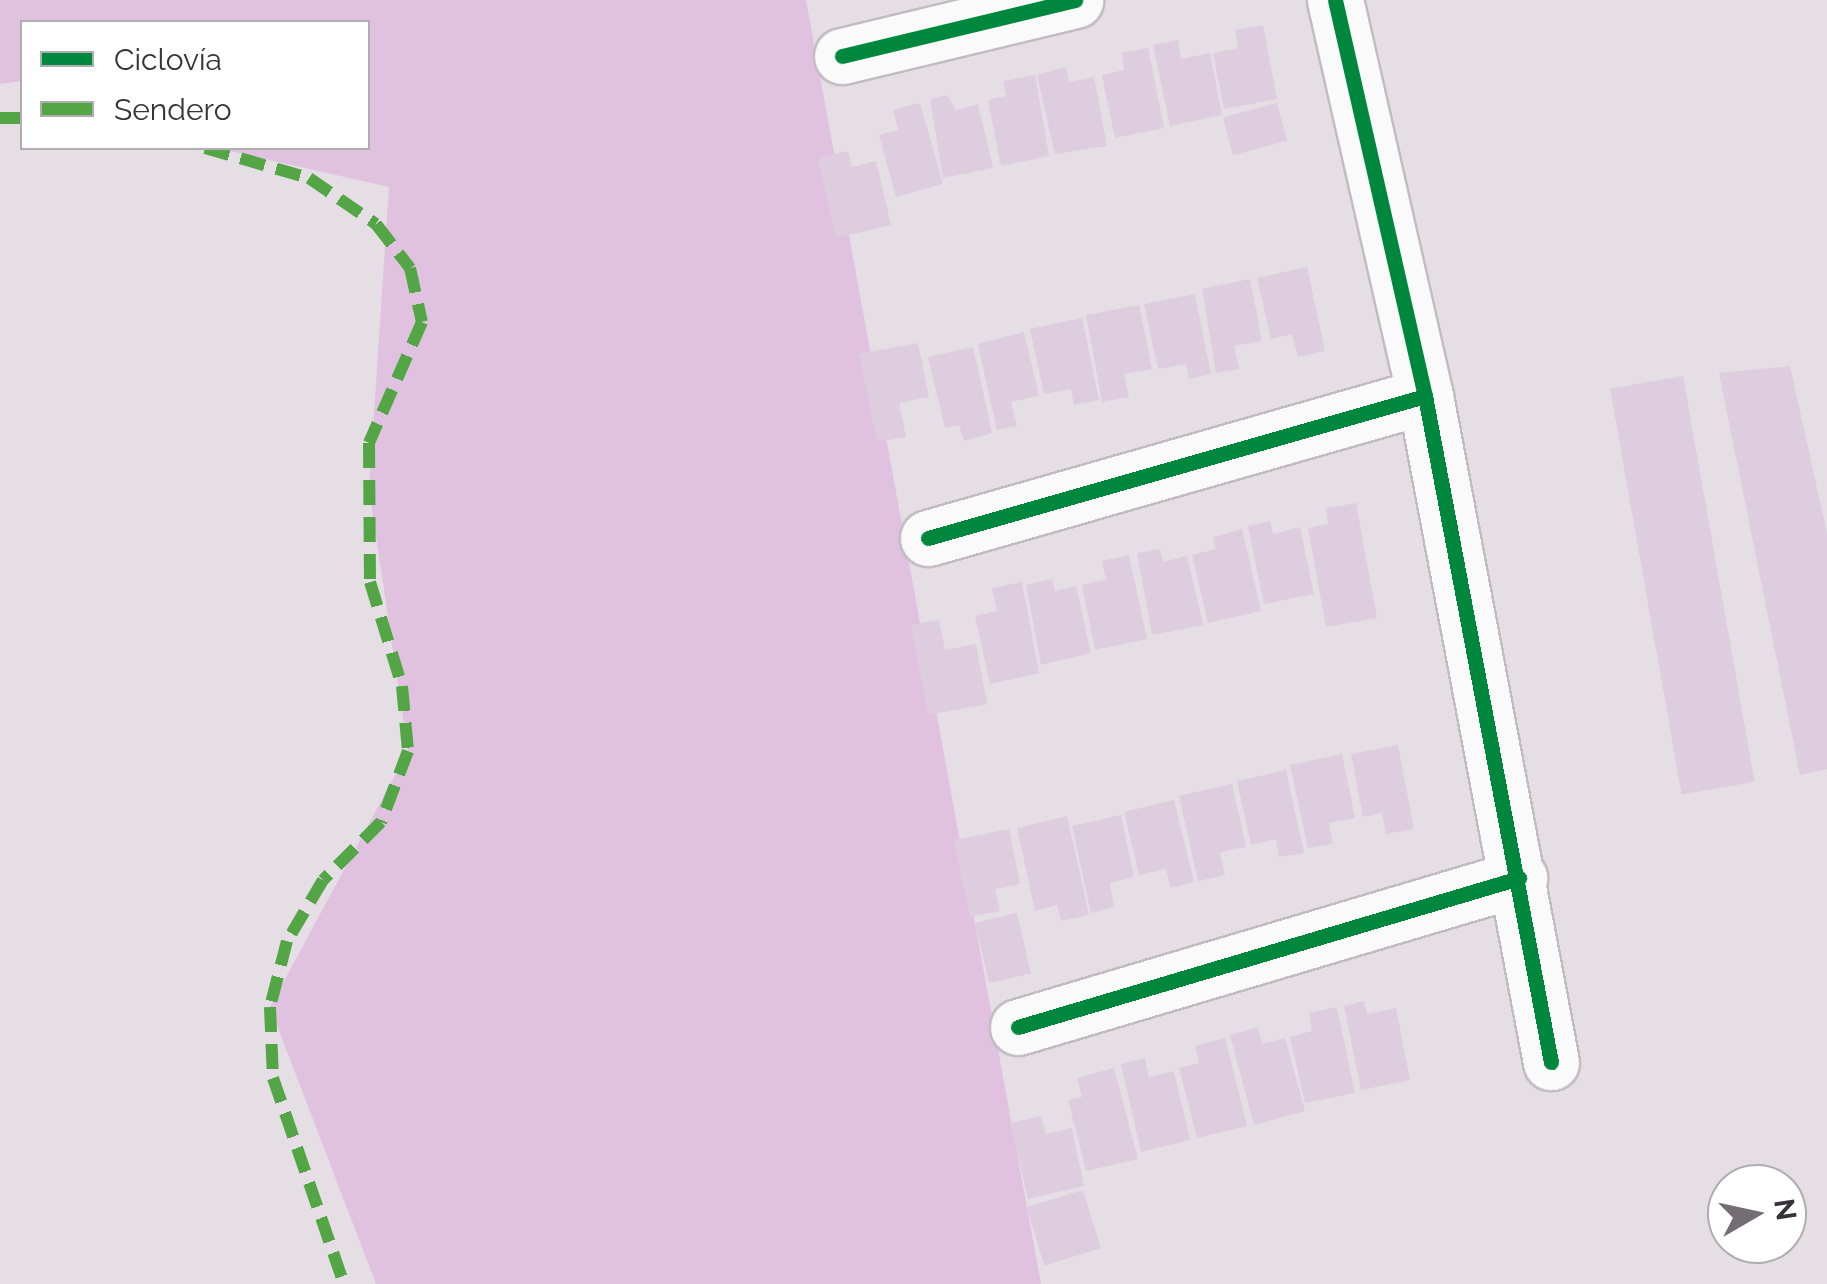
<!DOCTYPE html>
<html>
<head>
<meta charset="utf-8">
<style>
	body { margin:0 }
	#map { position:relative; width:1827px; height:1284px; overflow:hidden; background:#e5dee5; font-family:Raleway,sans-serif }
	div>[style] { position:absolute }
	.green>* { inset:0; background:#e0c2e0 }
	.building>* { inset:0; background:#decddf; transform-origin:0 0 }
	.roads { filter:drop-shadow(2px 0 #c2bcc2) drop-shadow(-2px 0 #c2bcc2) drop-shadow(0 2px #c2bcc2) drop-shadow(0 -2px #c2bcc2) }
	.minor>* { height:55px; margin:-27.5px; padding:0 27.5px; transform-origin:27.5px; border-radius:27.5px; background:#fbfafb }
	.quiet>* { height:12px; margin-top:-6px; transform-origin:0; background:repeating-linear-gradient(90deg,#53a545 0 25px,transparent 0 37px) }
	.cycleway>* { height:15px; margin:-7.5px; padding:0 7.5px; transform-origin:7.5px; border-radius:7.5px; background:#00873e }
	span { translate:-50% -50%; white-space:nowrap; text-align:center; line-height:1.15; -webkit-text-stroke:9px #fff; paint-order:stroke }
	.legend { position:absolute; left:20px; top:20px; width:350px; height:130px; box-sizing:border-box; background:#fff; border:2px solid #afadaf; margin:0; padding:12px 18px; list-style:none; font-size:30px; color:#373237 }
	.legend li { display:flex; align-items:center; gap:20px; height:50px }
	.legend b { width:50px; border:2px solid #afadaf }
	.north { position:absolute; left:1707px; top:1164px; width:100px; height:100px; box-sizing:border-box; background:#fff; border:2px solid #afadaf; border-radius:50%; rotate:81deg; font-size:28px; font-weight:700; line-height:40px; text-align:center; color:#373237 }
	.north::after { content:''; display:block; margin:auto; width:35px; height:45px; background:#746e74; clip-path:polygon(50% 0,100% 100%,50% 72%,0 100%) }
</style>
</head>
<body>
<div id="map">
	<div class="green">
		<i style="clip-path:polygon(0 0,806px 0,1041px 1284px,376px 1284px,270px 1007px,408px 751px,369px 489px,389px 187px,216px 148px,368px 148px,368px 22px,22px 22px,22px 81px,0 84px)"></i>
	</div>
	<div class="building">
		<i style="clip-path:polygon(1263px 25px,1277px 99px,1224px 109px,1213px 53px,1238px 48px,1235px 30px)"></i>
		<i style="clip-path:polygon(1178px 40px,1181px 59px,1210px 53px,1222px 115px,1170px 126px,1153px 45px)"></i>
		<i style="clip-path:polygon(1148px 48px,1164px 128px,1115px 138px,1102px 75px,1124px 70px,1122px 53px)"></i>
		<i style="clip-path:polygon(1066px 67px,1069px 82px,1094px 77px,1107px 146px,1055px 154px,1037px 75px)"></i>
		<i style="clip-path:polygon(1035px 75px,1049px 156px,1001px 166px,988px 100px,1006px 96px,1003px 81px)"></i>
		<i style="clip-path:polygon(947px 95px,956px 110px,978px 104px,993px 168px,943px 178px,930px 99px)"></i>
		<i style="clip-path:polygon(920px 103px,943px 184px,896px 197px,879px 135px,898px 130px,893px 110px)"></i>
		<i style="left:1277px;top:103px;width:39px;height:56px;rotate:75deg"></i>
		<i style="clip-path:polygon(848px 151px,852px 167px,876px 161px,891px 225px,836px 238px,818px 158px)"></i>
		<i style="clip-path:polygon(1307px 267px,1325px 351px,1298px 357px,1292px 334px,1271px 339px,1257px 278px)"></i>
		<i style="clip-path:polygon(1250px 279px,1262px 341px,1234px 346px,1239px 369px,1216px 373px,1202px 289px)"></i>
		<i style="clip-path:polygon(1195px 294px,1211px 374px,1189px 379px,1186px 364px,1158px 369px,1144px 304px)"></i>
		<i style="clip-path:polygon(1139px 305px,1152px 369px,1124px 374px,1129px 397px,1102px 402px,1086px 315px)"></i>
		<i style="clip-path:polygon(1082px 318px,1099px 400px,1074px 405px,1071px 389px,1044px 394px,1030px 329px)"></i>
		<i style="clip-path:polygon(1024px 332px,1039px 396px,1011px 402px,1017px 426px,997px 430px,978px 344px)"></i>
		<i style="clip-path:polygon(918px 343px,929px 397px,899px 403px,906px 437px,877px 442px,859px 354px)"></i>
		<i style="clip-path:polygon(973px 347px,992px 433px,964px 441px,959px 425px,945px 428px,928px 357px)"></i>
		<i style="clip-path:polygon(1790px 366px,1827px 533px,1827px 769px,1800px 775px,1719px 373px)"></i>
		<i style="left:1683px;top:376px;width:412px;height:74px;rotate:80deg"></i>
		<i style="clip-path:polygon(1356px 503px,1377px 618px,1326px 627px,1308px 528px,1328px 524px,1326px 508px)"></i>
		<i style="clip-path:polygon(1270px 521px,1273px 534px,1300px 527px,1314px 594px,1264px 604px,1248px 526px)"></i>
		<i style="clip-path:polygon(1242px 529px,1261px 611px,1208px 623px,1192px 555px,1216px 549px,1213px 537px)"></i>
		<i style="clip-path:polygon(1160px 549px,1163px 562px,1187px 556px,1203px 625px,1152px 635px,1137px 553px)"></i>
		<i style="clip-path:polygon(1129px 555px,1147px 639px,1095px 650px,1082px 585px,1106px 580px,1102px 561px)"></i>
		<i style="clip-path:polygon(1052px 579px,1055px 591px,1076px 586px,1091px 653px,1041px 665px,1026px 585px)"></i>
		<i style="clip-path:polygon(1022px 582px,1039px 673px,990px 684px,975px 616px,997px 611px,992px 588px)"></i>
		<i style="clip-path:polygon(939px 620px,945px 650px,976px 644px,987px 704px,928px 715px,911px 625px)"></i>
		<i style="clip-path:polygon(1398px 745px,1414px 829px,1386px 834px,1382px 813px,1363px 817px,1351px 754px)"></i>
		<i style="clip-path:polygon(1342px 754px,1355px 818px,1329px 823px,1333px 844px,1308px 848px,1290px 765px)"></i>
		<i style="clip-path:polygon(1286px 770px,1304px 853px,1279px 857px,1276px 839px,1251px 845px,1237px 781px)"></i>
		<i style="clip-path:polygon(1232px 784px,1246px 847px,1220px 852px,1225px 875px,1198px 881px,1179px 796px)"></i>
		<i style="clip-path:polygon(1174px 800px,1194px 882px,1171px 888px,1166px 869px,1139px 875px,1124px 812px)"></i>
		<i style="clip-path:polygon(1121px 815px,1134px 877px,1110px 883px,1114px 907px,1091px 913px,1072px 826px)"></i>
		<i style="clip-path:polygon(1067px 816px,1089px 915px,1061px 921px,1057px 905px,1035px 911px,1017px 828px)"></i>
		<i style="clip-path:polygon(1009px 829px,1020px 884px,995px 889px,1000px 911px,970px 917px,954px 840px)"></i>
		<i style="left:1017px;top:913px;width:62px;height:43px;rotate:77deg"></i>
		<i style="clip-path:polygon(1364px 1001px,1367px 1014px,1396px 1008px,1410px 1080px,1361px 1090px,1344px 1006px)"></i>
		<i style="clip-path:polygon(1337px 1007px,1355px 1093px,1305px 1103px,1290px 1037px,1312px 1031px,1309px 1013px)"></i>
		<i style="clip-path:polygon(1258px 1027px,1262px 1044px,1285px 1038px,1305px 1111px,1254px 1125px,1230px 1035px)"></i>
		<i style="clip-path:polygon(1225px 1038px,1247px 1126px,1197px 1138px,1179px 1068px,1199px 1063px,1195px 1046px)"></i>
		<i style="clip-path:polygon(1145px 1058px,1149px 1077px,1174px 1071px,1190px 1140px,1141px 1152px,1121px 1064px)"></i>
		<i style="clip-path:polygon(1114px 1068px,1138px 1159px,1086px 1171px,1068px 1100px,1082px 1097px,1077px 1078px)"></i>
		<i style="clip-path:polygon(1041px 1116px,1046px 1134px,1072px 1128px,1084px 1186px,1028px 1199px,1010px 1123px)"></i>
		<i style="left:1083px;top:1190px;width:61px;height:59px;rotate:73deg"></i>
	</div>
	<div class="roads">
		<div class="minor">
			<i style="left:1335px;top:0;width:406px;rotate:77.2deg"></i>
			<i style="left:1425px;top:396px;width:678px;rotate:79.29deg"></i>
			<i style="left:842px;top:56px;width:240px;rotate:-13.5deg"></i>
			<i style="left:928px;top:538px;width:517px;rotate:-15.95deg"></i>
			<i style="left:1018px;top:1027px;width:523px;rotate:-16.56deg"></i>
		</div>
	</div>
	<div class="quiet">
		<i style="left:0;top:118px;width:22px"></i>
		<i style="left:205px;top:148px;width:108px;rotate:16.1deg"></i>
		<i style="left:309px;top:178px;width:81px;rotate:34.5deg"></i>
		<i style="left:376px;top:224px;width:56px;rotate:52.3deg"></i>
		<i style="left:410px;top:268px;width:55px;rotate:77.5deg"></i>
		<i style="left:422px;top:322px;width:132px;rotate:113.7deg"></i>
		<i style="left:369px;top:443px;width:139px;rotate:89.6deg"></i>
		<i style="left:370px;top:582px;width:109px;rotate:72.9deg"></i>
		<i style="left:402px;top:686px;width:65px;rotate:84.7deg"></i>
		<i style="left:408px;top:751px;width:76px;rotate:110.8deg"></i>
		<i style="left:381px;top:822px;width:82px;rotate:135deg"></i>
		<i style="left:323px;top:880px;width:71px;rotate:120.5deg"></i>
		<i style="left:287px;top:941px;width:68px;rotate:104.4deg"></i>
		<i style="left:270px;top:1007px;width:71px;rotate:87.6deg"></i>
		<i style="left:273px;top:1078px;width:218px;rotate:71deg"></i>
	</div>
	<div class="cycleway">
		<i style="left:1335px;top:0;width:406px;rotate:77.2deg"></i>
		<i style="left:1425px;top:396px;width:678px;rotate:79.29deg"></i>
		<i style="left:842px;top:56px;width:240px;rotate:-13.5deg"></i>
		<i style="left:928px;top:538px;width:517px;rotate:-15.95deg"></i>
		<i style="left:1018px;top:1027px;width:523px;rotate:-16.56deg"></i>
	</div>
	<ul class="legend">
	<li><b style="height:12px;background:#00873e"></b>Ciclovía</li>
	<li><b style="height:12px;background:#53a545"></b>Sendero</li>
	</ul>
	<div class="north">N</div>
</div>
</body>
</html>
